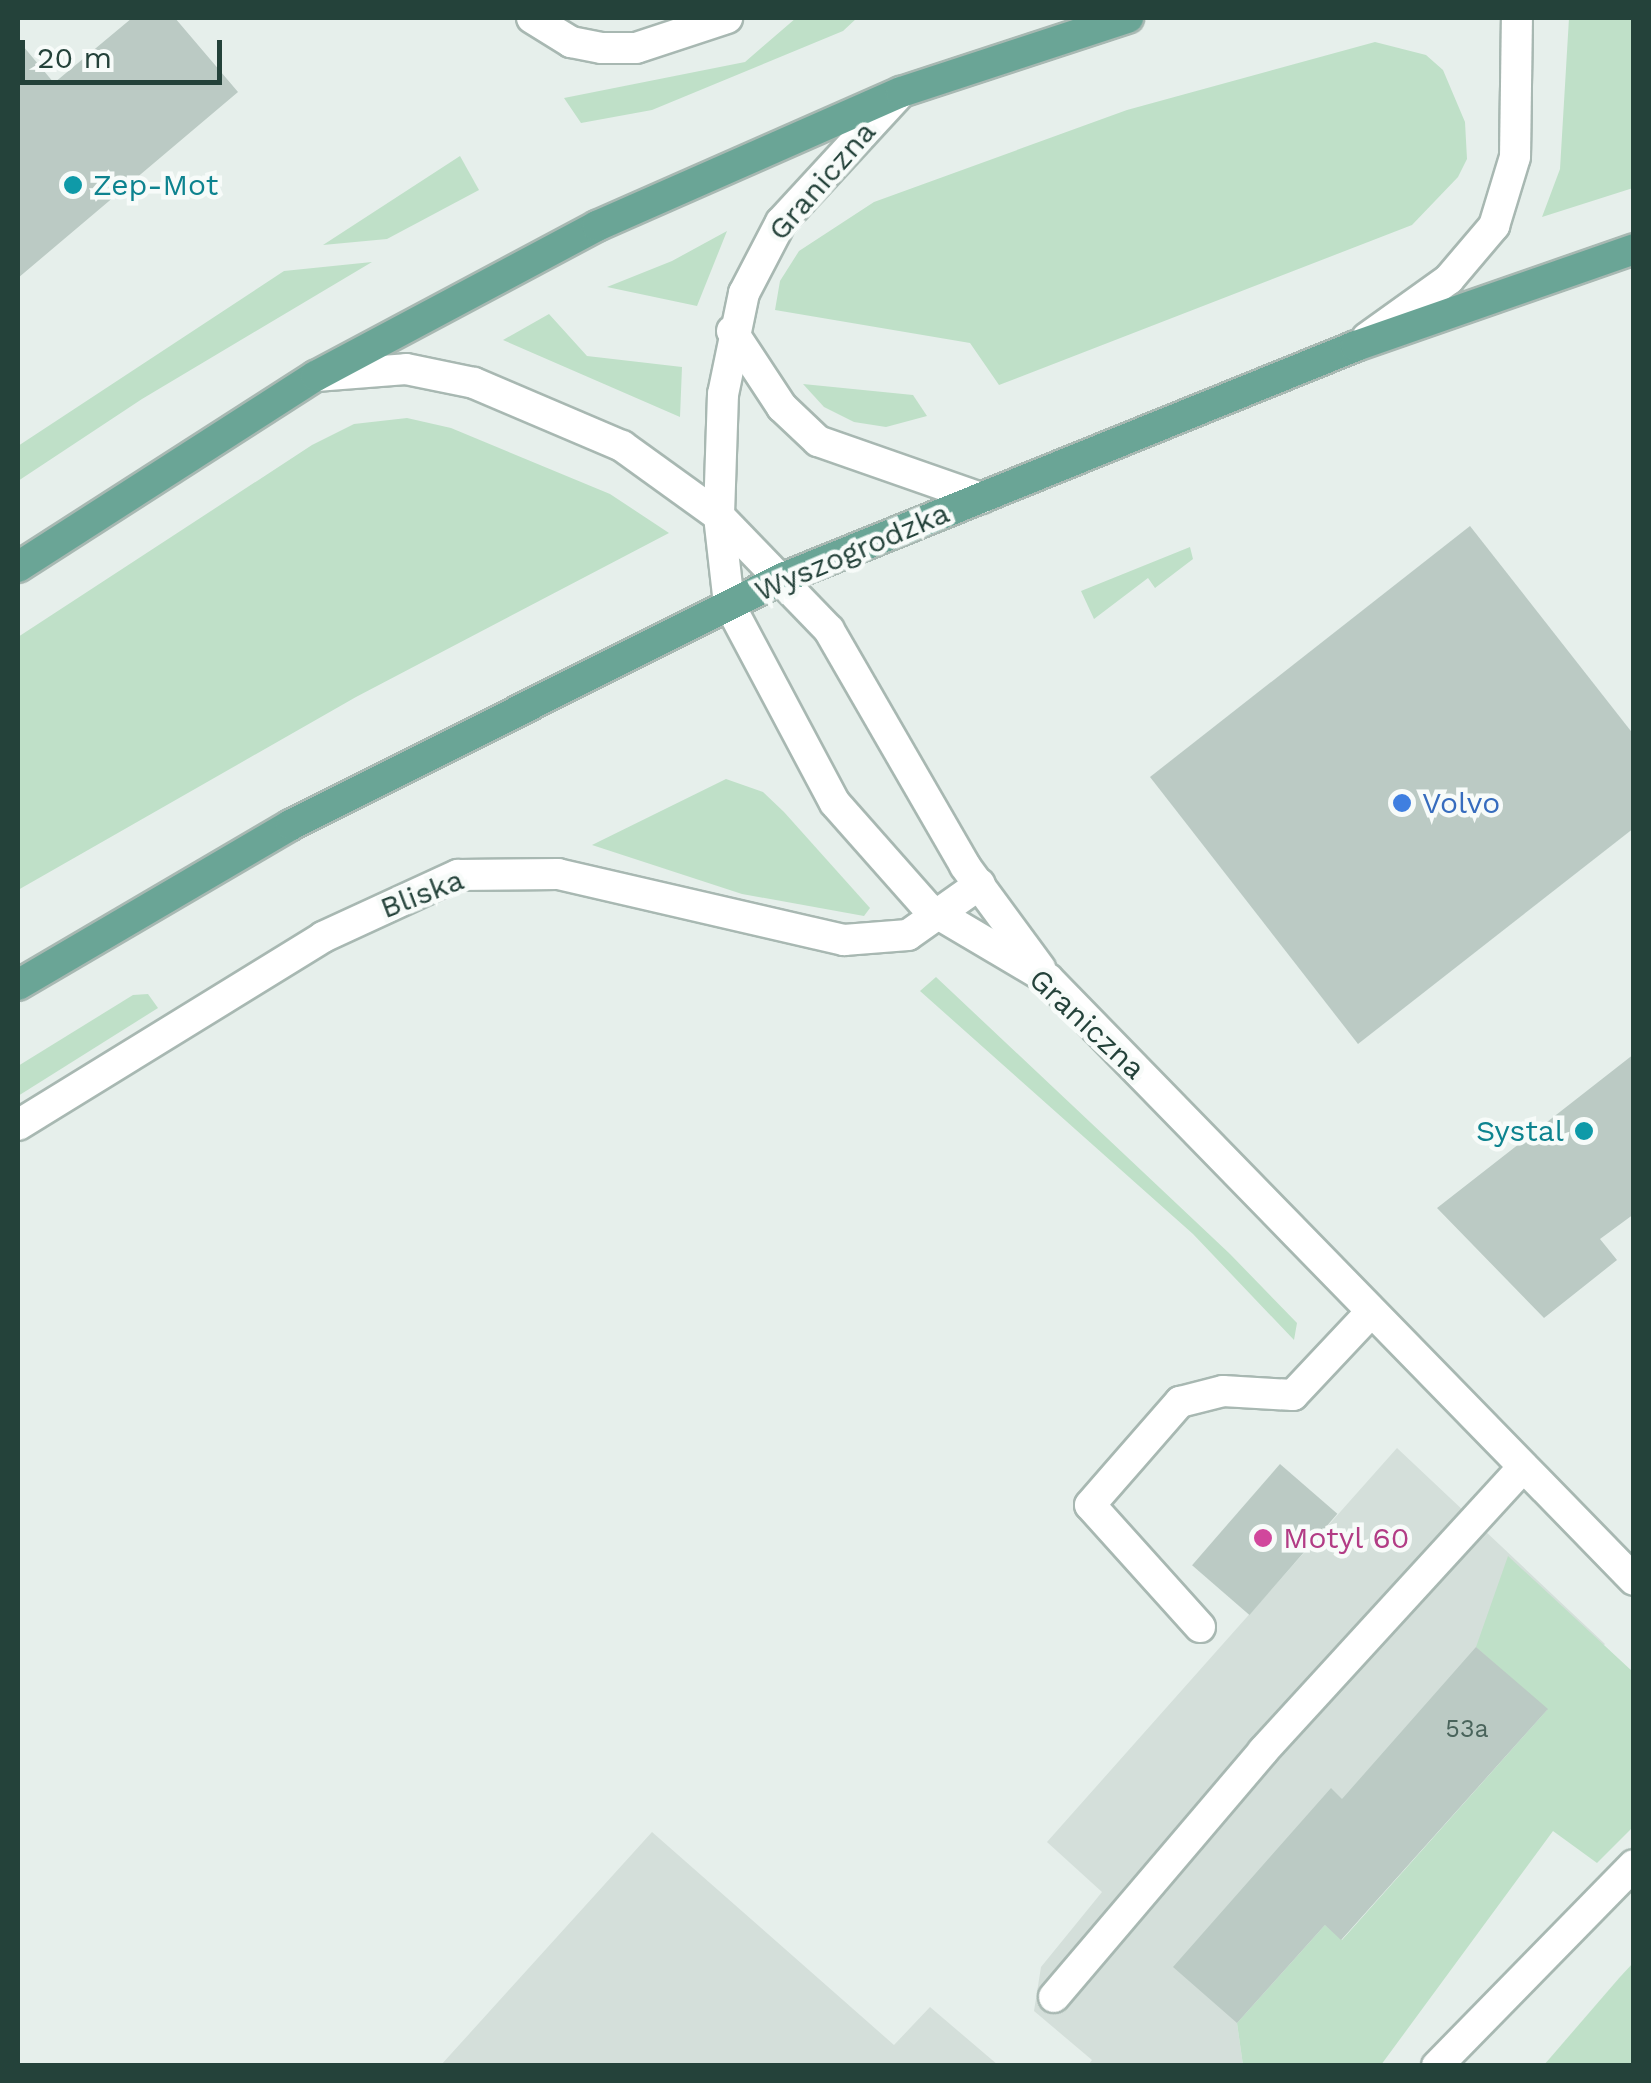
<!DOCTYPE html>
<html>
<head>
<meta charset="utf-8">
<style>
	body { margin:0 }
	#map { position:relative; width:1651px; height:2083px; overflow:hidden; background:#e6efeb; font-family:"Work Sans",sans-serif }
	div>[style] { position:absolute }
	.built>* { inset:0; background:#d4dfda }
	.green>* { inset:0; background:#bfe0c8 }
	.building>* { inset:0; background:#bbcac4; transform-origin:0 0 }
	.roads { filter:drop-shadow(2px 0 #a8b8b2) drop-shadow(-2px 0 #a8b8b2) drop-shadow(0 2px #a8b8b2) drop-shadow(0 -2px #a8b8b2) }
	.minor>* { height:30px; margin:-15px; padding:0 15px; transform-origin:15px; border-radius:15px; background:#fff }
	.major>* { height:30px; margin:-15px; padding:0 15px; transform-origin:15px; border-radius:15px; background:#6aa596 }
	.dots>* { width:28px; height:28px; translate:-50% -50%; box-sizing:border-box; border:5px solid #f7fbf9; border-radius:50% }
	span { translate:-50% -50%; white-space:nowrap; text-align:center; line-height:1.15; -webkit-text-stroke:9px #f7fbf9; paint-order:stroke }
	.number-label { font-size:25px; color:#4a645c }
	.number-label span { -webkit-text-stroke-width:0 }
	.street-label { font-size:30px; color:#24423a }
	.culture-label { font-size:30px; color:#0d838f }
	.left { translate:0 -50%; text-align:left }
	.right { translate:-100% -50%; text-align:right }
	.shop-label { font-size:30px; color:#366cbe }
	.hotel-label { font-size:30px; color:#b23c85 }
	.frame { position:absolute; inset:0; border:20px solid #24423a; pointer-events:none }
	.scale { position:absolute; left:20px; top:40px; width:202px; height:45px; box-sizing:border-box; border:5px solid #24423a; border-top:0; padding-left:12px; font-size:30px; line-height:35px; white-space:nowrap; color:#24423a; -webkit-text-stroke:8px #f7fbf9; paint-order:stroke }
</style>
</head>
<body>
<div id="map">
	<div class="built">
		<i style="clip-path:polygon(1397px 1448px,1605px 1644px,1341px 1940px,1324px 1925px,1237px 2023px,1243px 2065px,1088px 2065px,1092px 2060px,1034px 2011px,1041px 1967px,1102px 1892px,1047px 1842px)"></i>
		<i style="clip-path:polygon(652px 1832px,894px 2045px,930px 2007px,998px 2065px,441px 2065px)"></i>
	</div>
	<div class="green">
		<i style="clip-path:polygon(796px 18px,857px 18px,843px 31px,652px 110px,581px 123px,564px 98px,745px 62px)"></i>
		<i style="clip-path:polygon(1569px 18px,1633px 18px,1633px 188px,1542px 217px,1560px 169px)"></i>
		<i style="clip-path:polygon(1375px 42px,1426px 55px,1443px 70px,1465px 122px,1467px 159px,1458px 177px,1412px 225px,999px 385px,970px 343px,775px 310px,780px 281px,799px 251px,874px 202px,1127px 110px)"></i>
		<i style="clip-path:polygon(460px 156px,479px 190px,387px 239px,323px 245px)"></i>
		<i style="clip-path:polygon(727px 231px,697px 306px,607px 287px,672px 261px)"></i>
		<i style="clip-path:polygon(372px 262px,142px 399px,18px 481px,18px 446px,284px 271px)"></i>
		<i style="clip-path:polygon(549px 314px,587px 356px,682px 367px,680px 417px,503px 340px)"></i>
		<i style="clip-path:polygon(803px 384px,913px 395px,927px 416px,886px 427px,854px 422px,824px 407px)"></i>
		<i style="clip-path:polygon(407px 418px,451px 428px,610px 494px,669px 533px,356px 697px,18px 890px,18px 637px,312px 445px,354px 424px)"></i>
		<i style="clip-path:polygon(1190px 547px,1193px 559px,1155px 588px,1148px 578px,1094px 619px,1081px 591px)"></i>
		<i style="clip-path:polygon(726px 779px,763px 792px,784px 812px,870px 908px,864px 916px,742px 894px,592px 845px)"></i>
		<i style="clip-path:polygon(936px 977px,1230px 1254px,1297px 1323px,1294px 1340px,1193px 1234px,920px 991px)"></i>
		<i style="clip-path:polygon(148px 994px,158px 1008px,18px 1096px,18px 1066px,133px 995px)"></i>
		<i style="clip-path:polygon(1508px 1556px,1633px 1672px,1633px 1827px,1597px 1863px,1553px 1831px,1381px 2065px,1243px 2065px,1237px 2023px,1325px 1925px,1342px 1940px,1547px 1710px,1476px 1647px)"></i>
		<i style="clip-path:polygon(1633px 1963px,1633px 2065px,1544px 2065px,1620px 1977px)"></i>
	</div>
	<div class="building">
		<i style="clip-path:polygon(132px 18px,175px 18px,238px 92px,18px 278px,18px 40px,54px 83px)"></i>
		<i style="clip-path:polygon(1470px 526px,1634px 735px,1634px 828px,1358px 1044px,1150px 777px)"></i>
		<i style="clip-path:polygon(1634px 1054px,1634px 1214px,1600px 1239px,1617px 1260px,1544px 1318px,1437px 1208px)"></i>
		<i style="left:1280px;top:1464px;width:76px;height:134px;rotate:41deg"></i>
		<i style="clip-path:polygon(1476px 1647px,1548px 1709px,1341px 1940px,1325px 1925px,1237px 2023px,1173px 1967px,1331px 1788px,1342px 1799px)"></i>
	</div>
	<div class="roads">
		<div class="minor">
			<i style="left:532px;top:18px;width:46px;rotate:31.6deg"></i>
			<i style="left:571px;top:42px;width:31px;rotate:11deg"></i>
			<i style="left:601px;top:48px;width:35px"></i>
			<i style="left:636px;top:48px;width:96px;rotate:-18.2deg"></i>
			<i style="left:901px;top:92px;width:177px;rotate:132.7deg"></i>
			<i style="left:781px;top:222px;width:80px;rotate:117.5deg"></i>
			<i style="left:744px;top:293px;width:103px;rotate:101.7deg"></i>
			<i style="left:723px;top:394px;width:122px;rotate:91.9deg"></i>
			<i style="left:719px;top:516px;width:89px;rotate:83.5deg"></i>
			<i style="left:729px;top:604px;width:225px;rotate:62deg"></i>
			<i style="left:835px;top:803px;width:140px;rotate:48.5deg"></i>
			<i style="left:928px;top:908px;width:139px;rotate:30.6deg"></i>
			<i style="left:1048px;top:979px;width:839px;rotate:45.72deg"></i>
			<i style="left:732px;top:331px;width:91px;rotate:56.7deg"></i>
			<i style="left:782px;top:407px;width:50px;rotate:43.4deg"></i>
			<i style="left:818px;top:441px;width:173px;rotate:19.3deg"></i>
			<i style="left:1367px;top:338px;width:101px;rotate:-35.7deg"></i>
			<i style="left:1449px;top:279px;width:70px;rotate:-49.7deg"></i>
			<i style="left:1494px;top:226px;width:72px;rotate:-73.1deg"></i>
			<i style="left:1515px;top:157px;width:139px;rotate:-89.2deg"></i>
			<i style="left:316px;top:376px;width:90px;rotate:-4.4deg"></i>
			<i style="left:406px;top:369px;width:69px;rotate:11.6deg"></i>
			<i style="left:474px;top:383px;width:161px;rotate:23.1deg"></i>
			<i style="left:622px;top:446px;width:120px;rotate:35.8deg"></i>
			<i style="left:719px;top:516px;width:158px;rotate:46deg"></i>
			<i style="left:829px;top:630px;width:272px;rotate:60deg"></i>
			<i style="left:965px;top:866px;width:127px;rotate:53.7deg"></i>
			<i style="left:18px;top:1125px;width:358px;rotate:-31.6deg"></i>
			<i style="left:323px;top:937px;width:149px;rotate:-24.7deg"></i>
			<i style="left:458px;top:875px;width:100px;rotate:-0.6deg"></i>
			<i style="left:558px;top:874px;width:294px;rotate:13deg"></i>
			<i style="left:844px;top:940px;width:64px;rotate:-4.5deg"></i>
			<i style="left:908px;top:935px;width:88px;rotate:-35.3deg"></i>
			<i style="left:1200px;top:1627px;width:164px;rotate:-132deg"></i>
			<i style="left:1090px;top:1505px;width:137px;rotate:-48.9deg"></i>
			<i style="left:1180px;top:1402px;width:44px;rotate:-14.3deg"></i>
			<i style="left:1223px;top:1391px;width:70px;rotate:3.3deg"></i>
			<i style="left:1293px;top:1395px;width:114px;rotate:-46.8deg"></i>
			<i style="left:1054px;top:1997px;width:323px;rotate:-49.6deg"></i>
			<i style="left:1263px;top:1751px;width:384px;rotate:-47.5deg"></i>
			<i style="left:1437px;top:2066px;width:281px;rotate:-45.6deg"></i>
		</div>
		<div class="major">
			<i style="left:18px;top:567px;width:354px;rotate:-32.7deg"></i>
			<i style="left:316px;top:376px;width:319px;rotate:-28.1deg"></i>
			<i style="left:597px;top:226px;width:332px;rotate:-23.8deg"></i>
			<i style="left:901px;top:92px;width:239px;rotate:-18.1deg"></i>
			<i style="left:18px;top:985px;width:316px;rotate:-30.4deg"></i>
			<i style="left:291px;top:825px;width:551px;rotate:-26.66deg"></i>
			<i style="left:783px;top:578px;width:618px;rotate:-22.04deg"></i>
			<i style="left:1356px;top:346px;width:294px;rotate:-19.2deg"></i>
		</div>
	</div>
	<div class="dots">
		<i style="left:73px;top:185px;background:#0f9aa8"></i>
		<i style="left:1402px;top:803px;background:#3f7fe0"></i>
		<i style="left:1584px;top:1131px;background:#0f9aa8"></i>
		<i style="left:1263px;top:1538px;background:#d1479c"></i>
	</div>
	<div class="number-label">
		<span style="left:1467px;top:1729px">53a</span>
	</div>
	<div class="street-label">
		<span style="left:822px;top:181px;rotate:-49deg">Graniczna</span>
		<span style="left:852px;top:552px;rotate:-23deg">Wyszogrodzka</span>
		<span style="left:422px;top:894px;rotate:-21deg">Bliska</span>
		<span style="left:1087px;top:1024px;rotate:43deg">Graniczna</span>
	</div>
	<div class="culture-label">
		<span class="left" style="left:93px;top:185px">Zep-Mot</span>
		<span class="right" style="left:1564px;top:1131px">Systal</span>
	</div>
	<div class="shop-label">
		<span class="left" style="left:1422px;top:803px">Volvo</span>
	</div>
	<div class="hotel-label">
		<span class="left" style="left:1283px;top:1538px">Motyl 60</span>
	</div>
	<div class="frame"></div>
	<div class="scale">20 m</div>
</div>
</body>
</html>
